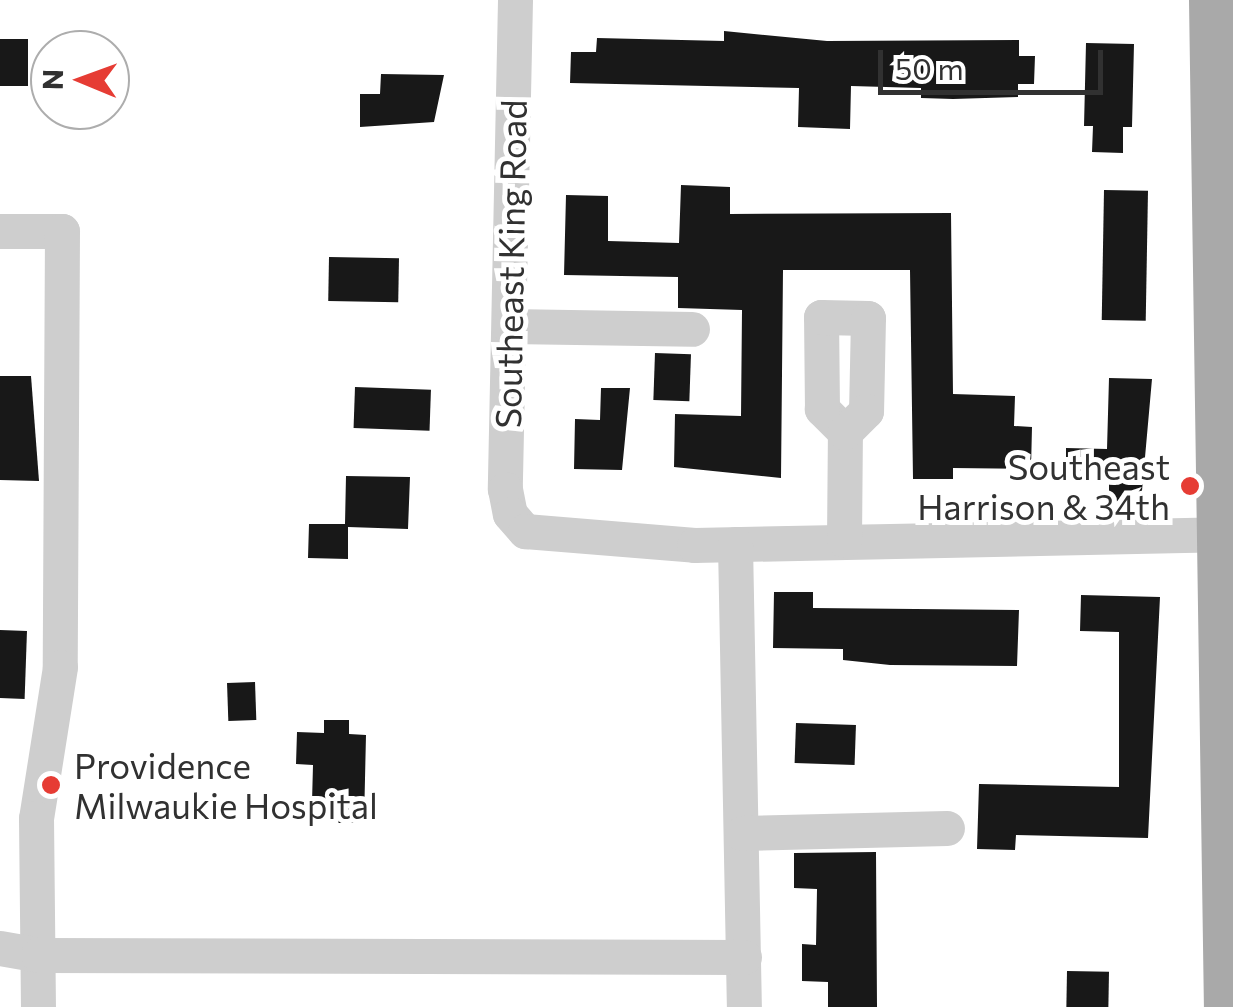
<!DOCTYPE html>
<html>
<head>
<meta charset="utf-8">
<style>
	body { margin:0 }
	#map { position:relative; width:1233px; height:1007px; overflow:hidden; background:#fff; font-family:Commissioner,sans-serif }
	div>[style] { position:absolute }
	.building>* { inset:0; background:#181818; transform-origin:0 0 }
	.minor>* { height:35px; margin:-17.5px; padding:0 17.5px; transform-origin:17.5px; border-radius:17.5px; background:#cecece }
	.major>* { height:45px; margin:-22.5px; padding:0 22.5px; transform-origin:22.5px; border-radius:22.5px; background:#a9a9a9 }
	.dots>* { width:28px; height:28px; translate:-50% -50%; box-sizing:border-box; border:5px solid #fff; border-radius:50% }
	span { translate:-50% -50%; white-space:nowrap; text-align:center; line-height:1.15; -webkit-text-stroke:10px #fff; paint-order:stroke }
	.street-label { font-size:35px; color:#313131 }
	.poi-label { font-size:35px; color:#313131 }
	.right { translate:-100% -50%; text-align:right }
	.left { translate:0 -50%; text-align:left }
	.north { position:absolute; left:30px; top:30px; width:100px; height:100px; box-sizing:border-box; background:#fff; border:2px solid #adadad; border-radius:50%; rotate:271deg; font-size:28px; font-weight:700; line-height:40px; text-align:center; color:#313131 }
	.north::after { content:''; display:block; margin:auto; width:35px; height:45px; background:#e63c34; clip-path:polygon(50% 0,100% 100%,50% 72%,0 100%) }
	.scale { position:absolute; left:878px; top:50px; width:225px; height:45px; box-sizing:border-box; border:5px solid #313131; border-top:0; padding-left:12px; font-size:30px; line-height:35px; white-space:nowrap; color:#313131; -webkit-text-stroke:8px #fff; paint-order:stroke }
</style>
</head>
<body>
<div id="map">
	<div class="building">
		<i style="clip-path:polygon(724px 31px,827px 41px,1019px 40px,1019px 56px,1035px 56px,1034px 84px,1018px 84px,1018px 97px,953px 99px,921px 98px,921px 88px,851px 86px,850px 129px,798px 127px,799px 88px,570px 83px,571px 52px,596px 52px,597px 38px,724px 41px)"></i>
		<i style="left:0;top:39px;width:28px;height:47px"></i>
		<i style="clip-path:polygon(1086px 43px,1134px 44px,1132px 127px,1123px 127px,1123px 153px,1092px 152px,1093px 126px,1084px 126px)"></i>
		<i style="clip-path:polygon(381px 74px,444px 75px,434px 122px,360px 127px,360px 94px,380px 94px)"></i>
		<i style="clip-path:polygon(681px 185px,730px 187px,730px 214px,951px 213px,953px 394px,1015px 396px,1014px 426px,1032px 427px,1031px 469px,953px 468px,953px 479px,913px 479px,910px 270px,783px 270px,781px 478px,674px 467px,675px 414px,741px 416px,742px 310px,678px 308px,678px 277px,564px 275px,566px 195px,608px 196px,608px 241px,679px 243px)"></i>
		<i style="left:1104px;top:190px;width:44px;height:130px;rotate:1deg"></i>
		<i style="left:329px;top:257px;width:70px;height:44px;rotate:1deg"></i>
		<i style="left:655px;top:353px;width:36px;height:47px;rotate:2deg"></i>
		<i style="clip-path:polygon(0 376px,31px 376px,39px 481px,0 480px)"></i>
		<i style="clip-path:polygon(1109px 378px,1152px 379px,1141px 502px,1109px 501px,1109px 482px,1066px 481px,1066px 448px,1107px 449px)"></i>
		<i style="left:355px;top:387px;width:76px;height:41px;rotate:2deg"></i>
		<i style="clip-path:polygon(601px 388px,630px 388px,622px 470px,574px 469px,575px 419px,600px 420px)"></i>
		<i style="clip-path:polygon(346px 476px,410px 477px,408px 529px,348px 527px,348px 559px,308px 558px,309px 524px,345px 524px)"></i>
		<i style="clip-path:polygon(774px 592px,813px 592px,813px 608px,1019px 610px,1017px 666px,890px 665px,843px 660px,843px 649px,773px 648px)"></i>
		<i style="clip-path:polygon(1081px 595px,1160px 597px,1148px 838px,1016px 835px,1015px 850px,977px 849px,979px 784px,1119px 787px,1119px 632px,1080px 631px)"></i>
		<i style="left:0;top:630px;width:27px;height:68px;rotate:2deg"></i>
		<i style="left:255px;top:682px;width:38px;height:28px;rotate:88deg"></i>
		<i style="clip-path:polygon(324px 720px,349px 720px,349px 734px,366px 735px,364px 823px,338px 823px,338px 802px,312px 802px,313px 765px,296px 764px,297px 732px,324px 733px)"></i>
		<i style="left:796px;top:723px;width:60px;height:40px;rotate:2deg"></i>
		<i style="clip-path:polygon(876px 852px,877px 1007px,828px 1007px,828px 982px,802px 981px,802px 944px,816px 945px,817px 889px,794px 888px,794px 853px)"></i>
		<i style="left:1067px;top:971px;width:42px;height:36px;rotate:1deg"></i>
	</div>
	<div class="minor">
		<i style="left:515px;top:0;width:489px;rotate:91.2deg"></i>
		<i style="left:505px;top:489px;width:25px;rotate:79deg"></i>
		<i style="left:510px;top:514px;width:23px;rotate:49deg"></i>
		<i style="left:525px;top:531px;width:170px;rotate:4.7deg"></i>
		<i style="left:694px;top:545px;width:539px;rotate:-1.17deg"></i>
		<i style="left:0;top:231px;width:62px"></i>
		<i style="left:62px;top:231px;width:436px;rotate:90.3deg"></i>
		<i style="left:60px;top:667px;width:153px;rotate:99deg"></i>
		<i style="left:36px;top:818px;width:189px;rotate:89.4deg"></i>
		<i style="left:509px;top:326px;width:183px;rotate:0.9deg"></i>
		<i style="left:844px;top:540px;width:108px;rotate:-89.5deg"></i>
		<i style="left:845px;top:432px;width:33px;rotate:-135deg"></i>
		<i style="left:822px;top:409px;width:92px;rotate:-90.6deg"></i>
		<i style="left:821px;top:317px;width:47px;rotate:1.2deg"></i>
		<i style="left:868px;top:318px;width:93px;rotate:91.2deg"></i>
		<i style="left:866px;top:411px;width:30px;rotate:135deg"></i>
		<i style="left:735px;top:544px;width:463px;rotate:88.9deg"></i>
		<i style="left:742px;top:833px;width:205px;rotate:-1.4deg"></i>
		<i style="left:0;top:948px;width:39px;rotate:10deg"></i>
		<i style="left:38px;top:955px;width:706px;rotate:0.16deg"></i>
	</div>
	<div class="major">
		<i style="left:1211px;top:0;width:1007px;rotate:89.15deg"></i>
	</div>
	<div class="dots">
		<i style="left:1190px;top:486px;background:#e63c34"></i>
		<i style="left:51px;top:785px;background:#e63c34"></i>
	</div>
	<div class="street-label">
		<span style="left:510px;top:264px;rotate:-89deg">Southeast King Road</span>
	</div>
	<div class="poi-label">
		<span class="right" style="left:1170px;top:486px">Southeast<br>Harrison &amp; 34th</span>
		<span class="left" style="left:74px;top:785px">Providence<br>Milwaukie Hospital</span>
	</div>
	<div class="north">N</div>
	<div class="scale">50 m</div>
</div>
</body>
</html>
